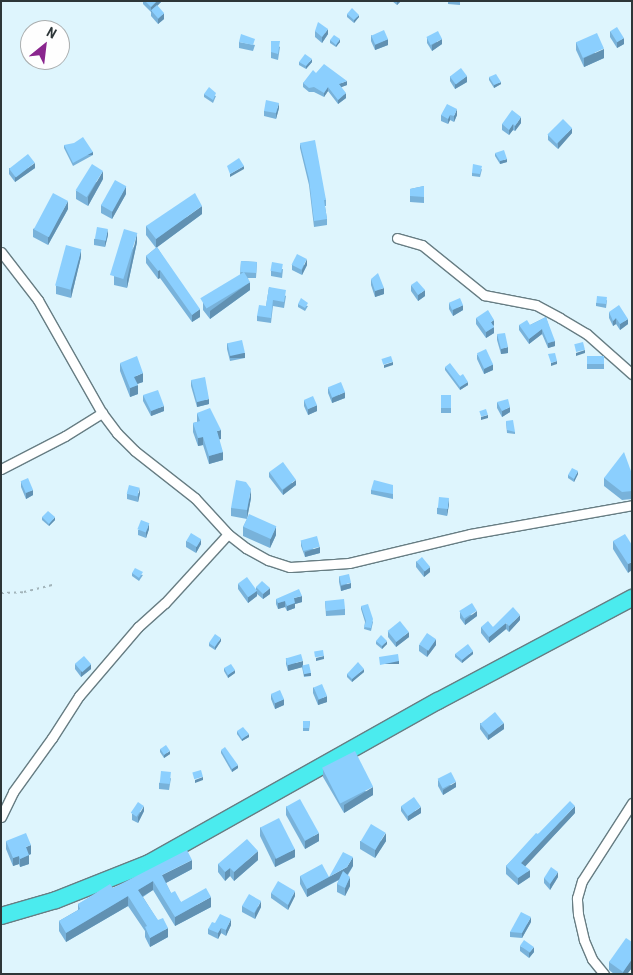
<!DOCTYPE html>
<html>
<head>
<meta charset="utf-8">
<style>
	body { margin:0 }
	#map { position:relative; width:633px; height:975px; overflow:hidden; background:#def5fd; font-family:"Roboto Condensed",sans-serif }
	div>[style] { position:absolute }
	.path>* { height:2px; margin-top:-1px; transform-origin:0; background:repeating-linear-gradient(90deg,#a2b4ba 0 2.5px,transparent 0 6.5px) }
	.roads { filter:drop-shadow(1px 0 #677d83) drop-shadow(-1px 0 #677d83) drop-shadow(0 1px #677d83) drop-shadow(0 -1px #677d83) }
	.street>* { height:9px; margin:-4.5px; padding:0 4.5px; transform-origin:4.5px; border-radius:4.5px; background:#fff }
	.highway>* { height:16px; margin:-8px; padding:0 8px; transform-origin:8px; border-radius:8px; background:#4bebee }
	.wall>* { inset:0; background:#78b2da; transform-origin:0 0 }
	.shaded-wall>* { inset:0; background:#6191b2; transform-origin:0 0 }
	.building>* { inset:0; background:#8bcffe; transform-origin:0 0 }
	span { translate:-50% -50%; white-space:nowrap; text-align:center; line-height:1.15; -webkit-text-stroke:4px #fefefe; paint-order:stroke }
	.frame { position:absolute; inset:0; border:2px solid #2d3638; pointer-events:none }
	.north { position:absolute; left:20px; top:20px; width:50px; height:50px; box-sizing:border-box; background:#fefefe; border:1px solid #aaaeaf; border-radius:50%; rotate:29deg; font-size:14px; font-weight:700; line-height:20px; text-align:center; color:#2d3638 }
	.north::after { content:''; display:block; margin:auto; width:18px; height:22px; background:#8a268e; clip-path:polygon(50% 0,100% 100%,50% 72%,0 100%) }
</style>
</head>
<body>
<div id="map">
	<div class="path">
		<i style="left:1px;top:593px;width:23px;rotate:-2deg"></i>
		<i style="left:24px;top:592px;width:29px;rotate:-14deg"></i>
	</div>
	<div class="roads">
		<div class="street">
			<i style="left:397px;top:238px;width:26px;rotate:16deg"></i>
			<i style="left:422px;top:245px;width:80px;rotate:38.9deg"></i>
			<i style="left:484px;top:295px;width:53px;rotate:10.9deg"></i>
			<i style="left:536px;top:305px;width:27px;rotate:28deg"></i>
			<i style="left:560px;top:318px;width:31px;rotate:31deg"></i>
			<i style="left:587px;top:334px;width:60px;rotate:41.6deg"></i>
			<i style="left:1px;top:252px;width:61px;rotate:52.4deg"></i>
			<i style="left:38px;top:300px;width:130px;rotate:60.5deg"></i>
			<i style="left:102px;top:413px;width:25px;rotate:53deg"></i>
			<i style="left:117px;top:433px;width:25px;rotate:45deg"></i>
			<i style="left:135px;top:451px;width:76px;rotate:38.1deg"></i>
			<i style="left:195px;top:498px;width:49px;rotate:47.5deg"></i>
			<i style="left:228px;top:534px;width:23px;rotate:38deg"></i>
			<i style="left:246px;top:548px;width:25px;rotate:29deg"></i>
			<i style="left:268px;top:560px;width:23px;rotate:18deg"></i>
			<i style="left:290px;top:567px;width:59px;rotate:-3.9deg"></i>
			<i style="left:349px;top:563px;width:124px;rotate:-13.5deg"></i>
			<i style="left:470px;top:534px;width:165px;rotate:-10.1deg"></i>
			<i style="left:1px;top:469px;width:72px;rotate:-27.3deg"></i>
			<i style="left:65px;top:436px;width:44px;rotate:-31.9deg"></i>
			<i style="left:1px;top:817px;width:28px;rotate:-64deg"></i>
			<i style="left:13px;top:792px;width:67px;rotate:-54.2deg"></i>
			<i style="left:52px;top:738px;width:50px;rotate:-57.3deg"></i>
			<i style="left:79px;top:696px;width:91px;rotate:-49.5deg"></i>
			<i style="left:138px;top:627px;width:36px;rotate:-42deg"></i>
			<i style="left:165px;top:603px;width:93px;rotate:-47.6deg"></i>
			<i style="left:604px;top:974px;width:19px;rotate:-129deg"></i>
			<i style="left:592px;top:959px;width:21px;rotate:-113deg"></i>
			<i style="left:584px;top:940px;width:27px;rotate:-103deg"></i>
			<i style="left:578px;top:914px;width:16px;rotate:-94deg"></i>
			<i style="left:577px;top:898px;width:18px;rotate:-74deg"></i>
			<i style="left:582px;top:881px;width:93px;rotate:-57.3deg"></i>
		</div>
		<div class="highway">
			<i style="left:1px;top:916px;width:57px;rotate:-16.2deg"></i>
			<i style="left:56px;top:900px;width:100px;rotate:-21.7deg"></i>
			<i style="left:149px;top:863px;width:331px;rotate:-29.3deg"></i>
			<i style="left:438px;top:701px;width:220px;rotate:-28deg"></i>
		</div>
	</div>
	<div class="wall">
		<i style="clip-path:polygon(143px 1px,162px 1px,157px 6px,164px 19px,158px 24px,151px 16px,151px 12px,143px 4px)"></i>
		<i style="clip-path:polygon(392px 1px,401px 1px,397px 5px)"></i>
		<i style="clip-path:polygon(448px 1px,460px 1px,460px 5px,448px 4px)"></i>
		<i style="clip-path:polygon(347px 14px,359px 17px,354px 23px,347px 17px)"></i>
		<i style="clip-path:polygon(315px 31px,328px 34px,322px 43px,315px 37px)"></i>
		<i style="clip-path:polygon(610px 31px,624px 44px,617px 48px,610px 37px)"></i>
		<i style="clip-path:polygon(371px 35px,388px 45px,375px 50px,371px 41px)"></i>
		<i style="clip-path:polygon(427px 37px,442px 44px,432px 51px,427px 43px)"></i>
		<i style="clip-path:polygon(330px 40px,340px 42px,336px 47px,330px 43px)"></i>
		<i style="clip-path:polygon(271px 41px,280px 47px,278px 60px,271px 58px)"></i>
		<i style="clip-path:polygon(239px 42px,255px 45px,253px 51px,239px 48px)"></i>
		<i style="clip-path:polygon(576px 42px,604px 58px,584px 67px,576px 50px)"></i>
		<i style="clip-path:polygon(299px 62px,312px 62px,306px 69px,299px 65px)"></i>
		<i style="clip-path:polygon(316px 73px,347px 85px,341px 87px,346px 98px,338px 104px,328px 91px,324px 97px,314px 92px,309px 92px,303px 87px,303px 83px)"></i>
		<i style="clip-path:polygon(450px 76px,467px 82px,455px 89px,450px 81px)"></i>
		<i style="clip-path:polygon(489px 77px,501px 84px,494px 88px,489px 80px)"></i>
		<i style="clip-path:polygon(204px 94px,216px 96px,213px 103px,204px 97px)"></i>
		<i style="clip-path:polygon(279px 108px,276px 119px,264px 116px,264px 111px)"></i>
		<i style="clip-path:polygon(441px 115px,457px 115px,454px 122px,450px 120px,448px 124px,441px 121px)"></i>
		<i style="clip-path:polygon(521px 123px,515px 131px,513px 130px,509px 135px,502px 130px,502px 124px)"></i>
		<i style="clip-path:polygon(572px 133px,558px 149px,548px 140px,548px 135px)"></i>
		<i style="clip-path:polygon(300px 143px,326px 200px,326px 206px,325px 206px,327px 219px,327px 225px,314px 227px,309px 185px,300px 148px)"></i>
		<i style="clip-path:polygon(64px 145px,93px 155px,73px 166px,64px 148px)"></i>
		<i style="clip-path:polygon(495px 153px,507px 162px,500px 164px,495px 156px)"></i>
		<i style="clip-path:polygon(9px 168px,35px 168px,15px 182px,9px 174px)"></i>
		<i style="clip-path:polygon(482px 169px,480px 177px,472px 176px,472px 173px)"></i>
		<i style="clip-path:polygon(103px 179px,88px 206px,76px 199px,76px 191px)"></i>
		<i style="clip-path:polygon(424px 186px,424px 203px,410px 202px,410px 189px)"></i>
		<i style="clip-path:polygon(126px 194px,112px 219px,101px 213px,101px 205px)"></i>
		<i style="clip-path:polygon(68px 209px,48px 245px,33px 237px,33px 229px)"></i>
		<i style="clip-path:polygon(202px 214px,156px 248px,146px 235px,146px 226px)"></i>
		<i style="clip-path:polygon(108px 235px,105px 247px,94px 245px,94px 239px)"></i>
		<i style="clip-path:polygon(137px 242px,127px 288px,114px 285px,114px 276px)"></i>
		<i style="clip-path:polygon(157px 247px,200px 317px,192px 322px,160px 278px,158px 279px,146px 263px,146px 256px)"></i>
		<i style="clip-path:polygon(81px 257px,71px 298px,56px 294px,56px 286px)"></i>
		<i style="clip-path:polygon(241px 261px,257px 262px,256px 278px,248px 278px,250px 290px,210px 319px,203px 310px,203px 302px,240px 275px)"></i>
		<i style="clip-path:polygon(292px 265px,307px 265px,302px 275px,292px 270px)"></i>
		<i style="clip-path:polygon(283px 269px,282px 278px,271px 276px,271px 271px)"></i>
		<i style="clip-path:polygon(371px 279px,384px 294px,375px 297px,371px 285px)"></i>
		<i style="clip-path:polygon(411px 285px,425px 296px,418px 301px,411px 291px)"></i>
		<i style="clip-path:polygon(269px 287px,286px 296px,284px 308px,273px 306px,271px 323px,257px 321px,257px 316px,266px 306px)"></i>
		<i style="clip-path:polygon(607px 300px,606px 308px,596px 306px,596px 303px)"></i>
		<i style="clip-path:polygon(449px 303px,463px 310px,453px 316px,449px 309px)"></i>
		<i style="clip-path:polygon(298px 304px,308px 306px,305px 311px,298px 307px)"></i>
		<i style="clip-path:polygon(609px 312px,628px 324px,620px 330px,616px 324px,613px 326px,609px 318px)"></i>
		<i style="clip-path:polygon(546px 317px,555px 346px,548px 348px,542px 334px,529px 344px,519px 330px,519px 325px,530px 325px)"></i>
		<i style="clip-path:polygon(476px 318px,494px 325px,493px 326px,494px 333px,486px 338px,476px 324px)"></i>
		<i style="clip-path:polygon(497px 334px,508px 353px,501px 354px,497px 340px)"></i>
		<i style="clip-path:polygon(227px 343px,245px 358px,230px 361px,227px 349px)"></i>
		<i style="clip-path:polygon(477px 354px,493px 370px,484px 374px,477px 359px)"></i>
		<i style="left:604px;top:356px;width:13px;height:17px;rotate:90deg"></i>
		<i style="clip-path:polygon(120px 363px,143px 382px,137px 384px,138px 394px,130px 397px,120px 371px)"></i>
		<i style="clip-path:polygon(445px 367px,460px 376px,468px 385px,460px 390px,445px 370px)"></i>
		<i style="clip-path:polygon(191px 380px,209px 404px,197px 407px,191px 386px)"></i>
		<i style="clip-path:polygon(328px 388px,345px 398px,332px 403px,328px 393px)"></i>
		<i style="clip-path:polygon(143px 395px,164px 411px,151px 416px,143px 401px)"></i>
		<i style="left:441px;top:395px;width:10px;height:18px"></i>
		<i style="clip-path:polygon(304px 400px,317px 411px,308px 415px,304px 406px)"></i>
		<i style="clip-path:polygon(497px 402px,510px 412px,502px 417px,497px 408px)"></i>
		<i style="clip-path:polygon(197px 413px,221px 439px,219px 439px,223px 460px,209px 464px,203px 445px,198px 446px,193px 432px,193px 423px,197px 422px)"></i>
		<i style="clip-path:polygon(506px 421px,515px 432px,515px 434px,507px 433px)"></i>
		<i style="clip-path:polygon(269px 472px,296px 485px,283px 495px,269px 477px)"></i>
		<i style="clip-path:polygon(578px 474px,574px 482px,568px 478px,568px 475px)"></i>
		<i style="clip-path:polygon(632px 474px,632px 499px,622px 500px,604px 486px,604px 478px)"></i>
		<i style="clip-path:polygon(21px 481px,33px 495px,26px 499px,21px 487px)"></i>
		<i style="clip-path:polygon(393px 485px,393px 499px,371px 494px,371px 490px)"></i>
		<i style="clip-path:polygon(140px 493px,138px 502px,127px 499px,127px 494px)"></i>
		<i style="clip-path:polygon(251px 498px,247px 518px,276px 535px,270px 548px,243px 536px,243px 527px,247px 519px,231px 516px,231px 508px)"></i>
		<i style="clip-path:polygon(449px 504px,447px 516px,437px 514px,437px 508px)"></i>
		<i style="clip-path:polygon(42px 517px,55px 520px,49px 526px,42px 520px)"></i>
		<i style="clip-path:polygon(149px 529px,146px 538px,138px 535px,138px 530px)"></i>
		<i style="clip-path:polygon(186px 541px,201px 544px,196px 553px,186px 547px)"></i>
		<i style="clip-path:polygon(301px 541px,320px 553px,305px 557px,301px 546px)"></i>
		<i style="clip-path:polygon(613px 541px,632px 545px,628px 573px,613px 549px)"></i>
		<i style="clip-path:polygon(416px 561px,430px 572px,424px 577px,416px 567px)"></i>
		<i style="clip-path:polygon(132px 573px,143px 575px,139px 581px,132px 576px)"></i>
		<i style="clip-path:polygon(339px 576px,351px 588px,341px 591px,339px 582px)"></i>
		<i style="clip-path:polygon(238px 584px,256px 590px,256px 587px,270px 594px,263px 599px,257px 594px,257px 596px,248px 603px,238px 589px)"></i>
		<i style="clip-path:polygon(276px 599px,302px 602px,295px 604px,295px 608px,287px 611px,285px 607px,278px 609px,276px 604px)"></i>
		<i style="clip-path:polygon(325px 601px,345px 609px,345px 615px,326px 616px)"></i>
		<i style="clip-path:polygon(361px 606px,373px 622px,371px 631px,364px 629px,365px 622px,361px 609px)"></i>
		<i style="clip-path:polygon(460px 612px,477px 616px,465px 625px,460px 618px)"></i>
		<i style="clip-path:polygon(520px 620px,509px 632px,506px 629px,489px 643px,481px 633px,481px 627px,493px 627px)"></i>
		<i style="clip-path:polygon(388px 631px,409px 637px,396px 647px,388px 637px)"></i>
		<i style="clip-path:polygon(221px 641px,215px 650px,209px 646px,209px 643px)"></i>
		<i style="clip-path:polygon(376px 641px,387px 644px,382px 649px,376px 644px)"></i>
		<i style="clip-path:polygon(419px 645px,436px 645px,427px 657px,419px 651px)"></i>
		<i style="clip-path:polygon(455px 654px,473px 654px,462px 663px,455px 657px)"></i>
		<i style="clip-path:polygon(286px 658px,303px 666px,311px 676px,304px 677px,302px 667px,288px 671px,286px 664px)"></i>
		<i style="clip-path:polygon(75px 664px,91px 669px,81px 677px,75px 669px)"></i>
		<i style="clip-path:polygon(224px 668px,235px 673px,228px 678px,224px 671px)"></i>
		<i style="clip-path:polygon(364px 672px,352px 682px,347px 677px,347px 674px)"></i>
		<i style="clip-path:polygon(313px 687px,327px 702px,318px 705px,313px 693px)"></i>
		<i style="clip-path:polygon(271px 694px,284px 705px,275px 709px,271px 699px)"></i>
		<i style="clip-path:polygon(303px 721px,310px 721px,309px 731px,303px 731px)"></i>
		<i style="clip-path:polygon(480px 723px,504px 729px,488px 740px,480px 729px)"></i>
		<i style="clip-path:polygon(237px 731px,249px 737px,242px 741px,237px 734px)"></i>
		<i style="clip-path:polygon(160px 749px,170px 754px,164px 758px,160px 752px)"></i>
		<i style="clip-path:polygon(221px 750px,238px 768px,232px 772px,221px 753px)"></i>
		<i style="clip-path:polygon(323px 769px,373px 795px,344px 813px,323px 777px)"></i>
		<i style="clip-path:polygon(171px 778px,169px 790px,159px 789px,159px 783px)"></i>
		<i style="clip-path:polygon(438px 780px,456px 787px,443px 795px,438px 786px)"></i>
		<i style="clip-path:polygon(286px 806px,319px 841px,305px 849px,286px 815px)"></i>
		<i style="clip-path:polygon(401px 806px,421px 813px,408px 821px,401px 811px)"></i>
		<i style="clip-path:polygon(144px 811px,138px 823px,132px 820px,132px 814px)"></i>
		<i style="clip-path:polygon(575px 813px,525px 866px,530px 877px,518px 885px,506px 874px,506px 866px,538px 834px)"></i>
		<i style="clip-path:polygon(260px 827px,295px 857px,275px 867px,260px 836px)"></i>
		<i style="clip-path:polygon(6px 841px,31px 854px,29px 855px,29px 864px,20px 867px,19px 864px,13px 866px,6px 849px)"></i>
		<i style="clip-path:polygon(360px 841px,386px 841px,375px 858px,360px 849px)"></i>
		<i style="clip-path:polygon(258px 860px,234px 881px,230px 876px,225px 881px,218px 872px,218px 864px)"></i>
		<i style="clip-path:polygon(353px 866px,348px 875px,350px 886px,345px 896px,337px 892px,337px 884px,339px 880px,307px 897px,300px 884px,300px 876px,329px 877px)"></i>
		<i style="clip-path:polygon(192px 869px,166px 883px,171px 893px,181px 902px,211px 907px,175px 926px,153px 890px,143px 897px,168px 937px,150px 947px,145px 937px,145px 931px,128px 906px,66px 942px,59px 931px,59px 921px,78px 910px,78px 904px,113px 888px)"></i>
		<i style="clip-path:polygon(558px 877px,550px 890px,544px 883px,544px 878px)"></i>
		<i style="clip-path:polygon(271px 893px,295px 896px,288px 910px,271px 898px)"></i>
		<i style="clip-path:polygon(242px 906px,261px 907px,255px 919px,242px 912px)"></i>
		<i style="clip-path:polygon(531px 922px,522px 938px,510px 937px,510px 932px)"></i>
		<i style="clip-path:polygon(215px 923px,231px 925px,226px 936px,221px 933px,218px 939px,208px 934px,208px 929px)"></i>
		<i style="clip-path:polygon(632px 942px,632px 968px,627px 974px,614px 974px,609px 970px,609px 962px)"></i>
		<i style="clip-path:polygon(520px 946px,534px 952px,529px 958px,520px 951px)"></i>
	</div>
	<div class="shaded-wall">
		<i style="clip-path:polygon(157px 1px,162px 1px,151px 12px,151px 7px)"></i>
		<i style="clip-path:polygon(397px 1px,401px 1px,397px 5px)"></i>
		<i style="clip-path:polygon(164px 13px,164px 19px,158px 24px,158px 19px)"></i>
		<i style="clip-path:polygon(359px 15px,359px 17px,354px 23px,354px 20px)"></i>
		<i style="clip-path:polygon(328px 29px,328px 34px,322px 43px,322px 37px)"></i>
		<i style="clip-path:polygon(624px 38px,624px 44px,617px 48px,617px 42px)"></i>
		<i style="clip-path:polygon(340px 39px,340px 42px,336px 47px,336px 45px)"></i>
		<i style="clip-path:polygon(388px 39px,388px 45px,375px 50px,375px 44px)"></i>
		<i style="clip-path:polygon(442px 39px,442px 44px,432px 51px,432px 45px)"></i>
		<i style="clip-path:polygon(604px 49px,604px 58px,584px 67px,584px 58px)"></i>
		<i style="clip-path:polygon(312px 59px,312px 62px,306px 69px,306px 66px)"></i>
		<i style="clip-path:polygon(467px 76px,467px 82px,455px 89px,455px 84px)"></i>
		<i style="clip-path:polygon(347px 81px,347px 85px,339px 88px,339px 84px)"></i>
		<i style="clip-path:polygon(501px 82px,501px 84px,494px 88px,494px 85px)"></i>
		<i style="clip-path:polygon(328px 87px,328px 91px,324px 97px,324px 93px)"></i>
		<i style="clip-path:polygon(346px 93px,346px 98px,338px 104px,338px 100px)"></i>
		<i style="clip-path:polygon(279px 103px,279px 108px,276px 119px,276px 113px)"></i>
		<i style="clip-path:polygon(457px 109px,457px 115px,454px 122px,454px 116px)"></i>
		<i style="clip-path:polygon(450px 115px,450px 120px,448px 124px,448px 119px)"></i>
		<i style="clip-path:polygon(521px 117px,521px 123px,515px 131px,515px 126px)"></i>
		<i style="clip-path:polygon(513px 124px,513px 130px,509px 135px,509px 130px)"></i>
		<i style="clip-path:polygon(572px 128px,572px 133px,558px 149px,558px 143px)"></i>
		<i style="left:93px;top:152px;width:3px;height:23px;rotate:90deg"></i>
		<i style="clip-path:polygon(507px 159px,507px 162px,500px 164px,500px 161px)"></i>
		<i style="clip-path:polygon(35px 163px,35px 168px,15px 182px,15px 177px)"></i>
		<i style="clip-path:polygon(244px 166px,244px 169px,230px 177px,230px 174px)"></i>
		<i style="clip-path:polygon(103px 171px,103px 179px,88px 206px,88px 197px)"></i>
		<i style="clip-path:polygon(126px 186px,126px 194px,112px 219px,112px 211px)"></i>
		<i style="clip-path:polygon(68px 201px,68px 209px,48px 245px,48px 237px)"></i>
		<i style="clip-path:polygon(202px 206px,202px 214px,156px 248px,156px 239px)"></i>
		<i style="clip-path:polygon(108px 229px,108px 235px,105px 247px,105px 242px)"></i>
		<i style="clip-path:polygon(137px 233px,137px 242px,127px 288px,127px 280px)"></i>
		<i style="clip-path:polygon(81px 249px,81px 257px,71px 298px,71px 289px)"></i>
		<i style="clip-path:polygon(307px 259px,307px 265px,302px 275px,302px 270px)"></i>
		<i style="clip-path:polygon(160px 270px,160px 278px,158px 279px,158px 271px)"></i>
		<i style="clip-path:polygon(250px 282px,250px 290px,210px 319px,210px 311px)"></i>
		<i style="clip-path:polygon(384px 288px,384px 294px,375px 297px,375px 291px)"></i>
		<i style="clip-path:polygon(425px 290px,425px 296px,418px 301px,418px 295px)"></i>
		<i style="clip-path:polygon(463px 305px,463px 310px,453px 316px,453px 310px)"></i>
		<i style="clip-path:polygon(200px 309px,200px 317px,192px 322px,192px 315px)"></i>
		<i style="clip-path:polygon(616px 318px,616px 324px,613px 326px,613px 321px)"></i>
		<i style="clip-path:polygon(628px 319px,628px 324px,620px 330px,620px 324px)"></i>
		<i style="clip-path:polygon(494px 320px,494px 325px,491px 328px,491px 322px)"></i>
		<i style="clip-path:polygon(494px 327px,494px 333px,486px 338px,486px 332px)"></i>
		<i style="clip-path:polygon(542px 329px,542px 334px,529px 344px,529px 339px)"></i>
		<i style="clip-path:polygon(555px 341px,555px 346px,548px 348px,548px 343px)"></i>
		<i style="clip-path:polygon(508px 347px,508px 353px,501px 354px,501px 349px)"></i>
		<i style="clip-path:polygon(585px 350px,585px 353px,576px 356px,576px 353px)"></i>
		<i style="left:245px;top:353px;width:5px;height:15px;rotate:90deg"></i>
		<i style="clip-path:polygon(557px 361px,557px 364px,551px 366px,551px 363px)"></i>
		<i style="clip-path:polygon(393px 362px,393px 365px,384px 368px,384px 365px)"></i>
		<i style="clip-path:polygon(493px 364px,493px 370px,484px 374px,484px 369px)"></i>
		<i style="clip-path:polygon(143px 373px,143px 382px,134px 385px,134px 377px)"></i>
		<i style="clip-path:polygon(468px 382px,468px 385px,460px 390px,460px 387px)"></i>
		<i style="clip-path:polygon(138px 385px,138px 394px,130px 397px,130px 388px)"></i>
		<i style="clip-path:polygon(345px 392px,345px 398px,332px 403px,332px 398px)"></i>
		<i style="clip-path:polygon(209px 399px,209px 404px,197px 407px,197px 402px)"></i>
		<i style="clip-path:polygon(317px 405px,317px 411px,308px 415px,308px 409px)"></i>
		<i style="clip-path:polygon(164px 406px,164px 411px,151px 416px,151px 411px)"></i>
		<i style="clip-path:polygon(510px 407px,510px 412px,502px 417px,502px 411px)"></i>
		<i style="clip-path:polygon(488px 415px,488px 418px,481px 420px,481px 417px)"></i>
		<i style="clip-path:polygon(221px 430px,221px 439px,217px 440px,217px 431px)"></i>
		<i style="clip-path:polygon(203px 437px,203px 445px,198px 446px,198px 438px)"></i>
		<i style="clip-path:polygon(223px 452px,223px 460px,209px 464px,209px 456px)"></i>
		<i style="clip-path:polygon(578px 471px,578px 474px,574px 482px,574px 479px)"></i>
		<i style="clip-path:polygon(296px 480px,296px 485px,283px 495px,283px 490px)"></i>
		<i style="clip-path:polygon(140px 488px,140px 493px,138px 502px,138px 497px)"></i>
		<i style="clip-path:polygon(251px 489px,251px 498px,247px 519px,247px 510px)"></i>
		<i style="clip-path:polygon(33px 490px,33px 495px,26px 499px,26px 493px)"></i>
		<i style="clip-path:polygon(449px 498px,449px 504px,447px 516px,447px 510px)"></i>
		<i style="clip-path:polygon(55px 517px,55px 520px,49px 526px,49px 524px)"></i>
		<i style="clip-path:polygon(149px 523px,149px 529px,146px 538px,146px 532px)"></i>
		<i style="clip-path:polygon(276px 526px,276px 535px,270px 548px,270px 540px)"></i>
		<i style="clip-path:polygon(201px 539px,201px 544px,196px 553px,196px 547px)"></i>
		<i style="clip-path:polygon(320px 547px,320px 553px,305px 557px,305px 552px)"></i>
		<i style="clip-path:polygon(632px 562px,632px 570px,628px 573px,628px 564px)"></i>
		<i style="clip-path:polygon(430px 567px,430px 572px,424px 577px,424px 571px)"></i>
		<i style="clip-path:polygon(351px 583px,351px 588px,341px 591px,341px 586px)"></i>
		<i style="clip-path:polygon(270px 588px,270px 594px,263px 599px,263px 594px)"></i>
		<i style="clip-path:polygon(257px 591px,257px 596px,248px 603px,248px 597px)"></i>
		<i style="clip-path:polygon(302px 596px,302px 602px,295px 604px,295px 608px,287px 611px,287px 606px,294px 598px)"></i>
		<i style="clip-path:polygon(285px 601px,285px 607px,278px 609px,278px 603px)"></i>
		<i style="clip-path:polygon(477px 611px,477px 616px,465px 625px,465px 620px)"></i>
		<i style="clip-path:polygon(520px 615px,520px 620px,509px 632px,509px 626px)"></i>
		<i style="clip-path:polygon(506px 623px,506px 629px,489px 643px,489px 637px)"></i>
		<i style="clip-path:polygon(409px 632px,409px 637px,396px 647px,396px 642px)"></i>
		<i style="clip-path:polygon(221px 638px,221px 641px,215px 650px,215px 647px)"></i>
		<i style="clip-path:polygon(436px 639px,436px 645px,427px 657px,427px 651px)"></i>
		<i style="clip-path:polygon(387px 641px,387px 644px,382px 649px,382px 646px)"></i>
		<i style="clip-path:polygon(473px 651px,473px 654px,462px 663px,462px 660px)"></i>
		<i style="clip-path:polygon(324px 656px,324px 659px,316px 661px,316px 658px)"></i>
		<i style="clip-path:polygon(303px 661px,303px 667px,288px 671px,288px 665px)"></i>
		<i style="left:399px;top:661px;width:3px;height:19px;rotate:90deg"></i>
		<i style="clip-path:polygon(91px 664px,91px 669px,81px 677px,81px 671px)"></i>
		<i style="clip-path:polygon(364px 669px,364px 672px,352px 682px,352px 679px)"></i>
		<i style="clip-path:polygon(235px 670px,235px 673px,228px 678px,228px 675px)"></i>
		<i style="left:311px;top:673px;width:3px;height:7px;rotate:90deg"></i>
		<i style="clip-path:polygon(327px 696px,327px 702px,318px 705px,318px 700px)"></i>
		<i style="clip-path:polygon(284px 699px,284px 705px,275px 709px,275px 703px)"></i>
		<i style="clip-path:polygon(504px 723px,504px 729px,488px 740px,488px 735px)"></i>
		<i style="clip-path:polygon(249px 734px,249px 737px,242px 741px,242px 739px)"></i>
		<i style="clip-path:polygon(170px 751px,170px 754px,164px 758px,164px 755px)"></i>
		<i style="clip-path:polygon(238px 765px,238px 768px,232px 772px,232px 769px)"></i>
		<i style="clip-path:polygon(203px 777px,203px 780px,195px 783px,195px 780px)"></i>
		<i style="clip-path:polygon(456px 782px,456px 787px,443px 795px,443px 790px)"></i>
		<i style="clip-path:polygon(373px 787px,373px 795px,344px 813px,344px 805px)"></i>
		<i style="clip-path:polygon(144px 806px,144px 811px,138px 823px,138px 817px)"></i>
		<i style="clip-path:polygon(575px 806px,575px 813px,521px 871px,521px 863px)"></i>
		<i style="clip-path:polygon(421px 807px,421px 813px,408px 821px,408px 816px)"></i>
		<i style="clip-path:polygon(319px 833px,319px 841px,305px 849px,305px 841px)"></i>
		<i style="clip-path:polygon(386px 833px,386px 841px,375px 858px,375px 850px)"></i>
		<i style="clip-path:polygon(31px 845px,31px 854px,26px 856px,26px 847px)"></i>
		<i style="clip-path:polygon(295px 849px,295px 857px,275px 867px,275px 859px)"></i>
		<i style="clip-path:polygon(258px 851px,258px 860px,234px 881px,234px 872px)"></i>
		<i style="clip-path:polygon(29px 855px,29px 864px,20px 867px,20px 859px)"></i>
		<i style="clip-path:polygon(19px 856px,19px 864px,13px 866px,13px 858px)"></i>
		<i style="clip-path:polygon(353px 857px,353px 866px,347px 875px,307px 897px,307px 889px,347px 867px)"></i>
		<i style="clip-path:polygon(192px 860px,192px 869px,162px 885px,162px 875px)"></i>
		<i style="clip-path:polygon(230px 868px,230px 876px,225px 881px,225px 872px)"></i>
		<i style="clip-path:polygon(530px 870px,530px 877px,518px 885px,518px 878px)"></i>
		<i style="clip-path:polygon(558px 872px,558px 877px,550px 890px,550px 884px)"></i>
		<i style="clip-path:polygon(350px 877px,350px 886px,345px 896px,345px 888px)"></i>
		<i style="clip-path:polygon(153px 881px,153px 890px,138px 899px,138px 890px)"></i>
		<i style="clip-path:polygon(295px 891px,295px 896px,288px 910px,288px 905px)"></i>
		<i style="clip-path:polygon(128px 896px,128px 906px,66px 942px,66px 933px)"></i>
		<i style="clip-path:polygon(211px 897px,211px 907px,175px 926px,175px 917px)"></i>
		<i style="clip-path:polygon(261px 901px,261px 907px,255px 919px,255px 913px)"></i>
		<i style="clip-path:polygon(531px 917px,531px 922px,522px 938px,522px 933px)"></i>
		<i style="clip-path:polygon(231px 919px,231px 925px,226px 936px,226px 930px)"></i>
		<i style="clip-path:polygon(168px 928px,168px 937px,150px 947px,150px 938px)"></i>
		<i style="clip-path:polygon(221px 928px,221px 933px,218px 939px,218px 933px)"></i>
		<i style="clip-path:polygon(534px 947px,534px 952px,529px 958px,529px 953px)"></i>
		<i style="clip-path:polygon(632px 959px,632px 968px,627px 974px,623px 974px,623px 972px)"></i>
	</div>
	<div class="building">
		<i style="clip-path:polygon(145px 1px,157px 1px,151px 7px)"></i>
		<i style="left:157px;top:5px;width:11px;height:8px;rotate:49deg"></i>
		<i style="clip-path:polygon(352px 8px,359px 15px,354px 20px,347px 14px)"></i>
		<i style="clip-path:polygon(318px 22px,328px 29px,322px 37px,315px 31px)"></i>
		<i style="left:617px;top:27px;width:13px;height:8px;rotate:58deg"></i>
		<i style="left:384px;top:30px;width:10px;height:14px;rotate:66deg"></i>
		<i style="left:438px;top:31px;width:9px;height:13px;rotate:63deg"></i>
		<i style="left:597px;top:33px;width:17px;height:23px;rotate:66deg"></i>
		<i style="clip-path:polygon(241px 34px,255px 39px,253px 45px,239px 42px)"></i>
		<i style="clip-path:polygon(334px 35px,340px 39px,336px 45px,330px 40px)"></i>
		<i style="clip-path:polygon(271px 41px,280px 41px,278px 54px,271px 52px)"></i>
		<i style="clip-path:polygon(305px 54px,312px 59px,306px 66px,299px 62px)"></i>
		<i style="clip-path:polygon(324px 64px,347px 81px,339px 84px,346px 93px,338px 100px,328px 87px,324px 93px,314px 87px,309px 88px,303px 83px,313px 70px,316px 73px)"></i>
		<i style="left:461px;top:68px;width:10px;height:14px;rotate:53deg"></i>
		<i style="clip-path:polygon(496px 74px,501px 82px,494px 85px,489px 77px)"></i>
		<i style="clip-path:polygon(209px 87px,216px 93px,213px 100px,204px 94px)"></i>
		<i style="clip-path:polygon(266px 100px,279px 103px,276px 113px,264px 111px)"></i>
		<i style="clip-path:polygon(447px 104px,457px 109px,454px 116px,450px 115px,448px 119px,441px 115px)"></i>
		<i style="clip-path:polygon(512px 110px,521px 117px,515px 126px,513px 124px,509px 130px,502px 124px)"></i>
		<i style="left:563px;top:119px;width:13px;height:22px;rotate:45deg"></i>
		<i style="clip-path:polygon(83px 137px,93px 152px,73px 163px,64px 145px,74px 143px)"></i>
		<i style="clip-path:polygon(315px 140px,326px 200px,324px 200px,327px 219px,314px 221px,309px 179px,300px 143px)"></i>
		<i style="clip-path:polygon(504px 150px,507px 159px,500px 161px,495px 153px)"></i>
		<i style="left:28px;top:154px;width:11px;height:24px;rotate:52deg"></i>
		<i style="clip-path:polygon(239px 158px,244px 166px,230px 174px,227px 166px)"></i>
		<i style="left:92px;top:164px;width:13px;height:31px;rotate:32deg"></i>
		<i style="clip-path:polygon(473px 164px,482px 166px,480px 174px,472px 173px)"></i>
		<i style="left:115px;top:180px;width:13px;height:29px;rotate:29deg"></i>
		<i style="clip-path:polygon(424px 186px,424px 197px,410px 196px,410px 189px)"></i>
		<i style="left:53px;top:193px;width:17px;height:41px;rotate:28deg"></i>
		<i style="clip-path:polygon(195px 193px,202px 206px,156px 239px,146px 226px)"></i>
		<i style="left:97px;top:227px;width:11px;height:12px;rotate:10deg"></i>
		<i style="left:124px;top:229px;width:14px;height:48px;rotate:17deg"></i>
		<i style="left:66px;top:245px;width:16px;height:42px;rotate:15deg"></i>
		<i style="clip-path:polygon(157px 247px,200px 309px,192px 315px,160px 270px,158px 271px,146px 256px)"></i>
		<i style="left:297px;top:254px;width:11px;height:12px;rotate:27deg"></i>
		<i style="left:241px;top:261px;width:16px;height:11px;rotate:4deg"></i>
		<i style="left:272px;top:262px;width:11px;height:9px;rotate:10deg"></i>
		<i style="left:244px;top:272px;width:12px;height:51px;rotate:59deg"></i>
		<i style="clip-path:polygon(378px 273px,384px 288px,375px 291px,371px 279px)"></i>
		<i style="clip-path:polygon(417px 281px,425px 290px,418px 295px,411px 285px)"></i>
		<i style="clip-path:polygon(269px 287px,286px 290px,284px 302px,273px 300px,271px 318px,257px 316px,259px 305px,266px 306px)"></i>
		<i style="left:597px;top:296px;width:10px;height:7px;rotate:6deg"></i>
		<i style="clip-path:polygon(301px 298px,308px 303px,305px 308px,298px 304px)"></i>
		<i style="left:460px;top:298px;width:8px;height:12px;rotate:67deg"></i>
		<i style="clip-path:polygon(619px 305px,628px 319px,620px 324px,616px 318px,613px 321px,609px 312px)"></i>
		<i style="clip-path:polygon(488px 310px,494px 320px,491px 322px,494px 327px,486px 332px,476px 318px)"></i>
		<i style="clip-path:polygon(546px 317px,555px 341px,548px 343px,542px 329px,529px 339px,519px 325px,527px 320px,530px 325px)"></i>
		<i style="clip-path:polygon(505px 333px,508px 347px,501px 349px,497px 334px)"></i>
		<i style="left:242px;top:340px;width:13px;height:15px;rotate:77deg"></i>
		<i style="left:583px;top:342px;width:8px;height:9px;rotate:76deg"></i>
		<i style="left:486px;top:349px;width:17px;height:10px;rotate:65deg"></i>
		<i style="clip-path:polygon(555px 353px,557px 361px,551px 363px,548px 354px)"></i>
		<i style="clip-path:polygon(137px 356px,143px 373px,134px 377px,138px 385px,130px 388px,120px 363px)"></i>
		<i style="left:391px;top:356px;width:6px;height:10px;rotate:72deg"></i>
		<i style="left:604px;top:356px;width:8px;height:17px;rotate:90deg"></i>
		<i style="clip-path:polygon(450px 363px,460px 376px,463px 374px,468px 382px,460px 387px,445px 367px)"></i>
		<i style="clip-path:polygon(205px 377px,209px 399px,197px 402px,191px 380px)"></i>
		<i style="left:341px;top:382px;width:11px;height:14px;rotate:68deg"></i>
		<i style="clip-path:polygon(158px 390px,164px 406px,151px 411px,143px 395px)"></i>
		<i style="left:441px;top:395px;width:10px;height:13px"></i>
		<i style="left:313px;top:396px;width:10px;height:10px;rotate:66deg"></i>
		<i style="clip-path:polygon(508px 399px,510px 407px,502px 411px,497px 402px)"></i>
		<i style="clip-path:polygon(210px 408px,221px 430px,217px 431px,223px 452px,209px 456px,203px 437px,198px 438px,193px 423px,200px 421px,197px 413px)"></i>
		<i style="left:486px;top:409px;width:6px;height:7px;rotate:72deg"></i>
		<i style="clip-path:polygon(513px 420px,515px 432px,507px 430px,506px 421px)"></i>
		<i style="clip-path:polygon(624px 452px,632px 474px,632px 491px,622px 492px,604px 478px)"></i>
		<i style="left:283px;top:462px;width:22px;height:17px;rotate:54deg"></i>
		<i style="clip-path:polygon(572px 468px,578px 471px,574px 479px,568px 475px)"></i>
		<i style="left:28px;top:478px;width:13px;height:8px;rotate:67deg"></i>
		<i style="clip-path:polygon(236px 480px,246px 482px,251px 489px,247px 510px,231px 508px)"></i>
		<i style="clip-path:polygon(374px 480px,393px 485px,393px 494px,371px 490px)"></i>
		<i style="left:129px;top:485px;width:11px;height:9px;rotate:15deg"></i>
		<i style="left:439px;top:497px;width:10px;height:11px;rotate:6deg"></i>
		<i style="clip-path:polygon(48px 511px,55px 517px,49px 524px,42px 517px)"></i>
		<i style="left:249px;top:514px;width:30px;height:14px;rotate:24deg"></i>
		<i style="left:141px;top:520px;width:9px;height:10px;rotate:21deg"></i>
		<i style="left:191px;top:533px;width:12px;height:9px;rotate:31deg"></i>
		<i style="clip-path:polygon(625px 534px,632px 545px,632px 562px,628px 564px,613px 541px)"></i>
		<i style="left:317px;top:536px;width:11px;height:17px;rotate:75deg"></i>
		<i style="left:422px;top:557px;width:13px;height:7px;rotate:51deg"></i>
		<i style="clip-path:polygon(135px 568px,143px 572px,139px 578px,132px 573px)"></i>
		<i style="left:349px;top:574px;width:9px;height:10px;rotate:77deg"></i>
		<i style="left:247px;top:577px;width:17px;height:11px;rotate:54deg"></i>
		<i style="clip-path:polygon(262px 581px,270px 588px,263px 594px,256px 587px)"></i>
		<i style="clip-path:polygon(299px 589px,302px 596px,294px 598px,295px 603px,287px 606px,285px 601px,278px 603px,276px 599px)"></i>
		<i style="left:344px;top:599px;width:10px;height:19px;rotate:84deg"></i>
		<i style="left:472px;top:603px;width:9px;height:15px;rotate:58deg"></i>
		<i style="clip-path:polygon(368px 604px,373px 619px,371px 628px,364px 627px,366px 621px,361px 606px)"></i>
		<i style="clip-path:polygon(513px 607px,520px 615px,509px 626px,506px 623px,489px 637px,481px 627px,488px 621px,493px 627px)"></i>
		<i style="left:400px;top:621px;width:14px;height:16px;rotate:51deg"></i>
		<i style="left:427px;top:633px;width:11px;height:14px;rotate:34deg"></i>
		<i style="left:215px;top:634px;width:7px;height:11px;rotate:34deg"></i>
		<i style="clip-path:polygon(381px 635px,387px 641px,382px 646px,376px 641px)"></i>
		<i style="clip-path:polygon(468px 644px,473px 651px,462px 660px,455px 654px)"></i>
		<i style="left:323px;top:650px;width:6px;height:9px;rotate:81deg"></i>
		<i style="left:301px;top:654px;width:7px;height:16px;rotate:74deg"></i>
		<i style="clip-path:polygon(398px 654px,399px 661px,380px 665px,379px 657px)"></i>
		<i style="left:84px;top:656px;width:11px;height:12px;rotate:49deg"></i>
		<i style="clip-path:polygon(358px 662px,364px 669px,352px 679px,347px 674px)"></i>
		<i style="clip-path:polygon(231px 664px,235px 670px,228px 675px,224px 668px)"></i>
		<i style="left:309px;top:664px;width:9px;height:7px;rotate:77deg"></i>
		<i style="left:322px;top:684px;width:13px;height:9px;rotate:67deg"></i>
		<i style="left:280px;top:690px;width:10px;height:10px;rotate:66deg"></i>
		<i style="left:495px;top:712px;width:14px;height:19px;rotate:51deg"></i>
		<i style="clip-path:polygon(303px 721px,310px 721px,309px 728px,303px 728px)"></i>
		<i style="clip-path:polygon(243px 727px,249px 734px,242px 739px,237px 731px)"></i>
		<i style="left:166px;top:745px;width:7px;height:7px;rotate:56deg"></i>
		<i style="clip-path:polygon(225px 747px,238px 765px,232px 769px,221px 750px)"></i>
		<i style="left:355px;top:751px;width:40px;height:37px;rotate:63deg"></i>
		<i style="left:201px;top:770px;width:7px;height:9px;rotate:74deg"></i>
		<i style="left:161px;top:771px;width:10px;height:12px;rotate:6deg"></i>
		<i style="left:451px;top:772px;width:11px;height:15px;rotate:63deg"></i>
		<i style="left:414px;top:797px;width:12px;height:16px;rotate:55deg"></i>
		<i style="left:300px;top:799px;width:39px;height:16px;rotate:61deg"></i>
		<i style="clip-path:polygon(570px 801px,575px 806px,521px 863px,530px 870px,518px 878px,506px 866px,536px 833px,538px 834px)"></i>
		<i style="left:138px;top:802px;width:7px;height:13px;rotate:34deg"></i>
		<i style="left:279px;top:818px;width:35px;height:21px;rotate:63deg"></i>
		<i style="left:371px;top:824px;width:17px;height:20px;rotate:31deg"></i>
		<i style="clip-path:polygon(26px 833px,31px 845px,26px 847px,29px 855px,20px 859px,19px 856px,13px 858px,6px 841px)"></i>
		<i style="clip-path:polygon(247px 839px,258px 851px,234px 872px,230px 868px,225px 872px,218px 864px)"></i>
		<i style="clip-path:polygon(187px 850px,192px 860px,162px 875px,171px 893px,175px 891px,181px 902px,206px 888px,211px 897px,175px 917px,153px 881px,138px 890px,158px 920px,163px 918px,168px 928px,150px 938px,145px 927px,147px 926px,128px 896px,66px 933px,59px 921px,80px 909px,78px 904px,110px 884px,113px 888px)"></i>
		<i style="clip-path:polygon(343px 852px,353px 857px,347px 867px,307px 889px,300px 876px,322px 864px,329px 877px)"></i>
		<i style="clip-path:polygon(551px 867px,558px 872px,550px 884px,544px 878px)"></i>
		<i style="clip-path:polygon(343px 871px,350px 877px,345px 888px,337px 884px)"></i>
		<i style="clip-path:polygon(278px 881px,295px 891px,288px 905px,271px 893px)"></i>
		<i style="left:249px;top:894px;width:14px;height:14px;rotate:30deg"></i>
		<i style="clip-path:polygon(521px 912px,531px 917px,522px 933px,510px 932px)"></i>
		<i style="clip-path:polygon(220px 914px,231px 919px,226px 930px,221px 928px,218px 933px,208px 929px,212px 922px,215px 923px)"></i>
		<i style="clip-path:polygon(626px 938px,632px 942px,632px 959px,623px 972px,609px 962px)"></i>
		<i style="left:524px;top:940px;width:12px;height:7px;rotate:35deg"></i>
	</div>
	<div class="frame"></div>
	<div class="north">N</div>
</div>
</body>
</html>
